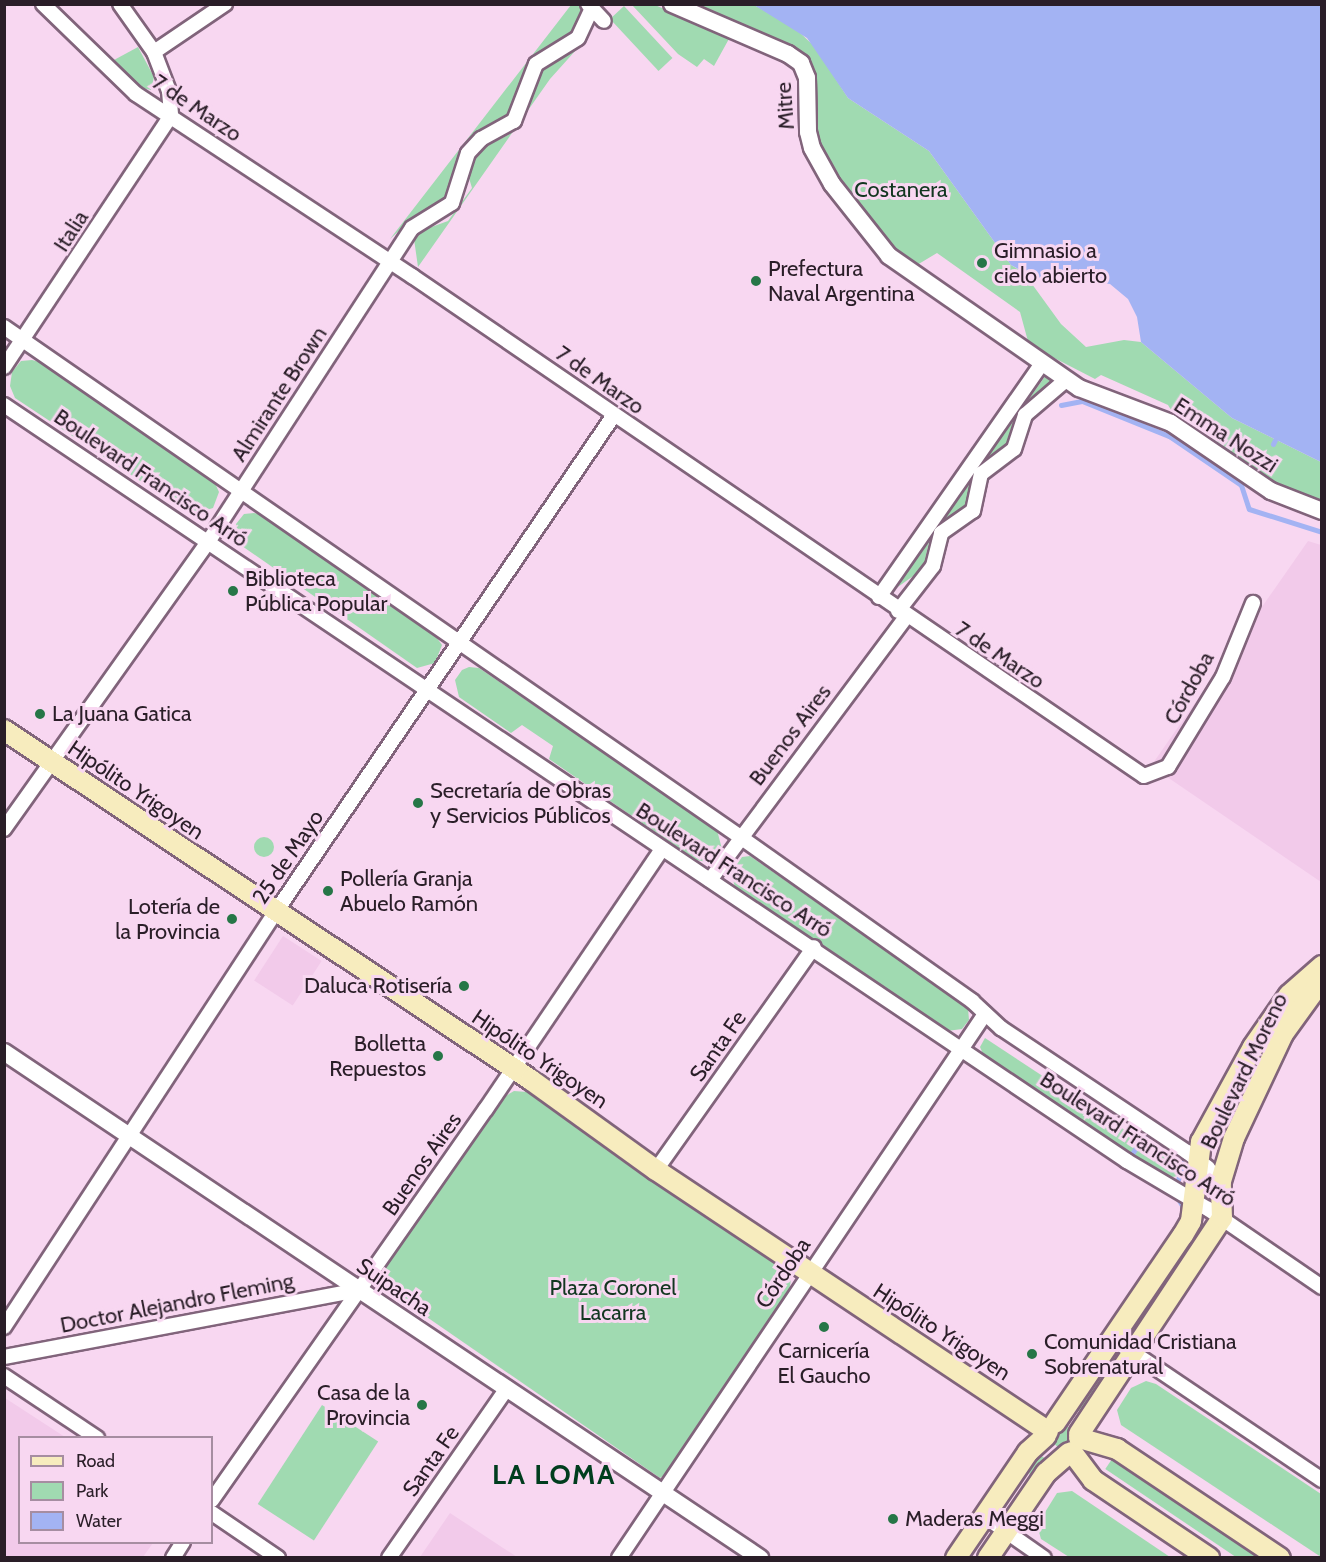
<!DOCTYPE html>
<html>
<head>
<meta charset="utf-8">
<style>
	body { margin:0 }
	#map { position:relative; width:1326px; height:1562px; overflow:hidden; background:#f8d7f1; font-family:Cabin,sans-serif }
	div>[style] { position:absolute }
	.built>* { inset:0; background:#f2caea; transform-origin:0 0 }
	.green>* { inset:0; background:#a0dab1; transform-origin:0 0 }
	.round { border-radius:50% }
	.water>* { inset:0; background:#a3b3f3 }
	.stream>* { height:5px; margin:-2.5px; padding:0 2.5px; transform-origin:2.5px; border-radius:2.5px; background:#a3b3f3 }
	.roads { filter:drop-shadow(2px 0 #81647b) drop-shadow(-2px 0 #81647b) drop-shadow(0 2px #81647b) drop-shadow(0 -2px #81647b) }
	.minor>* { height:14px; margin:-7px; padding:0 7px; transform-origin:7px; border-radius:7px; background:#fff }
	.tertiary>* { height:16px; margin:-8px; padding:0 8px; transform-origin:8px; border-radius:8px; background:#fff }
	.secondary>* { height:20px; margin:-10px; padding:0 10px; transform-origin:10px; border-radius:10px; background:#f7ecbe }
	.dots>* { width:16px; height:16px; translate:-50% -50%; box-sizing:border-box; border:3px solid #f8d7f1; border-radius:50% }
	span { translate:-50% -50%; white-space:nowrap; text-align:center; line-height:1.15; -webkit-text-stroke:6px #f8d7f1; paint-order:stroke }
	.street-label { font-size:22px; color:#2a1e28 }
	.park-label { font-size:22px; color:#123720 }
	.poi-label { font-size:22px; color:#2a1e28 }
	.left { translate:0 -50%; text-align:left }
	.right { translate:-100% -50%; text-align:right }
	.district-label { font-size:28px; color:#003d1e; font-weight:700; letter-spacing:1.5px }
	.frame { position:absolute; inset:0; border:6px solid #2a1e28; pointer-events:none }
	.legend { position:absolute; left:18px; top:1436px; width:195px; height:108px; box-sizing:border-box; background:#f8d7f1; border:2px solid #a68da1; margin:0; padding:8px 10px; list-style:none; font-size:18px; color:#2a1e28 }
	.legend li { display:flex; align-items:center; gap:12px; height:30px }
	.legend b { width:30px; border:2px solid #a68da1 }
</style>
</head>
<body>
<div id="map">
	<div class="built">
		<i style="clip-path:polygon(1308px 541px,1321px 545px,1321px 882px,1151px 766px)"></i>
		<i style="left:283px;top:936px;width:46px;height:53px;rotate:33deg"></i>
		<i style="clip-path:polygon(5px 1398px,65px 1437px,20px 1438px,20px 1542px,153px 1543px,143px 1557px,5px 1557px)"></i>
		<i style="clip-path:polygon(450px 1513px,517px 1557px,420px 1557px)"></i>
	</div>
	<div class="green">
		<i style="clip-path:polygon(571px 5px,582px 5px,576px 33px,534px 59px,523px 73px,516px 105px,509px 117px,474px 138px,461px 151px,446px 201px,413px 218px,390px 239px)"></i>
		<i style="clip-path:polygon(632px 5px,655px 5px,730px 37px,714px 66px,704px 59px,697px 67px,678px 54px)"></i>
		<i style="clip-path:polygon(691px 5px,754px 5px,795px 28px,815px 47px,848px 98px,929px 151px,1011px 265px,1024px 273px,1061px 324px,1086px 347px,1124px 340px,1141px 342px,1232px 418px,1321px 462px,1321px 503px,1283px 489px,1174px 415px,1168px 405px,1101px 375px,1095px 379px,1029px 345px,1020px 312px,937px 253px,917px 265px,892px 250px,850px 197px,818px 141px,814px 80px)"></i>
		<i style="left:624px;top:6px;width:71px;height:19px;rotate:47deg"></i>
		<i style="clip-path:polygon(585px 40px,550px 79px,418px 267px,414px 239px,426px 229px,448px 221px,472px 188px,469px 178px,476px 151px,508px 135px,528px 107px,538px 70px)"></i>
		<i style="clip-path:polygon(138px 47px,154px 77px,151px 90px,138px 87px,114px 60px)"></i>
		<i style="clip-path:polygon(32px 360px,47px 364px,214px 481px,219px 492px,213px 508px,200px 512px,184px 510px,15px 398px,10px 386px,12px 372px,21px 361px)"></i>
		<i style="clip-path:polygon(1046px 375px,1054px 382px,1015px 420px,1009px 446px,981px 466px)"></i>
		<i style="clip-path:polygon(973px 475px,967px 505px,939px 526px)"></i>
		<i style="clip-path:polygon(254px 513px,264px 515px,437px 638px,442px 645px,435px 663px,417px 668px,242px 546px,235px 535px,236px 524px,244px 514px)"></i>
		<i style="clip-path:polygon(930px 538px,923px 569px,895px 589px)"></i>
		<i style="clip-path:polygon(469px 667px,479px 668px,717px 830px,722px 849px,715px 858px,707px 862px,696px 860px,549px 759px,553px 746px,522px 725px,511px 733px,459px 697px,455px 680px,462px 670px)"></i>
		<i class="round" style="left:254px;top:837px;width:20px;height:20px"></i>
		<i style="clip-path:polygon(750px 856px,968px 1008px,969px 1020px,962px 1029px,947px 1031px,735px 887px,731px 873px,742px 857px)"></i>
		<i style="clip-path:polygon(985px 1038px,1178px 1165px,1178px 1176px,1166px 1178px,983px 1054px,980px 1047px)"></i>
		<i style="clip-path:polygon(514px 1091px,527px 1092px,785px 1269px,791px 1279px,789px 1293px,669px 1472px,660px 1478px,379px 1284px,380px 1276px,504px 1097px)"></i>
		<i style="clip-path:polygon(1191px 1235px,1195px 1243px,1143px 1320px,1137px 1319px)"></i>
		<i style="clip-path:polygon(1108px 1359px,1115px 1363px,1086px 1409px,1078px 1411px,1075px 1408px)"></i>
		<i style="clip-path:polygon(1146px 1381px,1156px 1384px,1321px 1494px,1321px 1557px,1121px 1425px,1117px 1410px,1131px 1388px)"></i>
		<i style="left:322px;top:1405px;width:67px;height:118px;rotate:33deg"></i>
		<i class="round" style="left:1052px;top:1426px;width:22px;height:22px"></i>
		<i style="clip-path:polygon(1037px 1453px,1046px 1459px,1008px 1515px,1005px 1513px,1030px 1476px,1028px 1467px)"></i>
		<i style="left:1112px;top:1459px;width:177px;height:12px;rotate:34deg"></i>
		<i style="clip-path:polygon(1072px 1491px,1170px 1557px,1069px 1557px,1041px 1539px,1037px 1525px,1057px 1493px)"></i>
	</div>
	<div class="water">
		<i style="clip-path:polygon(754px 5px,1321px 5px,1321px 462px,1232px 418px,1141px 342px,1137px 317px,1128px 299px,1110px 284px,1033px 277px,1011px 265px,929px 151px,848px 98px,807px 38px)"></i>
	</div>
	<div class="stream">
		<i style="left:1061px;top:405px;width:21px;rotate:-11deg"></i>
		<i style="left:1082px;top:401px;width:94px;rotate:21.9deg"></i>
		<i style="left:1169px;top:436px;width:87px;rotate:34.2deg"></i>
		<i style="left:1241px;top:485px;width:25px;rotate:72deg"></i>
		<i style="left:1249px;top:509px;width:77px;rotate:17.5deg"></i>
		<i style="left:1273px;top:444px;width:4px;rotate:-63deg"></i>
		<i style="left:1128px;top:1160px;width:38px;rotate:-57deg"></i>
		<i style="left:1186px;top:1212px;width:23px;rotate:-121deg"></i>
		<i style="left:1174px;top:1192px;width:42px;rotate:-72deg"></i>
	</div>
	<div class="roads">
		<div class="minor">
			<i style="left:43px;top:4px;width:129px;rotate:44.1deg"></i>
			<i style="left:136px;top:94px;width:331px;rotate:33.4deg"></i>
			<i style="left:412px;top:276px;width:886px;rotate:34.34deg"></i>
			<i style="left:1144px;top:776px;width:26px;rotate:-21deg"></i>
			<i style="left:1168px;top:767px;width:105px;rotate:-58.6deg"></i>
			<i style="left:1223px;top:677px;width:80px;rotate:-67.9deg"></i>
			<i style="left:120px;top:4px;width:59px;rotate:54.7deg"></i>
			<i style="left:154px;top:52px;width:42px;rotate:69deg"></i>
			<i style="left:169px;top:91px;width:25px;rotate:85deg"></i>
			<i style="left:588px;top:4px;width:23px;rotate:47deg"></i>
			<i style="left:154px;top:52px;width:86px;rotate:-34.1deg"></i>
			<i style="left:4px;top:327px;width:894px;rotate:34.7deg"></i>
			<i style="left:739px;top:836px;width:286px;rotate:35.3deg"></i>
			<i style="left:972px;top:1001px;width:40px;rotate:43deg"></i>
			<i style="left:1001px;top:1028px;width:224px;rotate:33.7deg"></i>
			<i style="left:1187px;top:1152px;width:26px;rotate:37deg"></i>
			<i style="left:1208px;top:1168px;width:23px;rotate:56deg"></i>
			<i style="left:4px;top:367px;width:301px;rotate:-56.4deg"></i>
			<i style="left:4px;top:405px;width:1354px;rotate:33.95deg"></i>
			<i style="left:1127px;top:1161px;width:94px;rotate:30.7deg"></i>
			<i style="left:1208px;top:1209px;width:138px;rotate:34.4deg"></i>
			<i style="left:879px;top:597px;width:285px;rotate:-55.1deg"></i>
			<i style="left:898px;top:611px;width:57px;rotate:-52.1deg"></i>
			<i style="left:933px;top:566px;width:34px;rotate:-76deg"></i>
			<i style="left:941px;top:533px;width:39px;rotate:-35deg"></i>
			<i style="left:973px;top:511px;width:38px;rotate:-78deg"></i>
			<i style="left:981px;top:474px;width:41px;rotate:-37.1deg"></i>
			<i style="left:1014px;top:449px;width:36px;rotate:-72deg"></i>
			<i style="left:1025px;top:415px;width:54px;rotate:-40.5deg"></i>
			<i style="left:4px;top:829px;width:352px;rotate:-54.6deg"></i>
			<i style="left:208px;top:542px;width:374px;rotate:-57deg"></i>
			<i style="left:412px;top:228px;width:47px;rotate:-32deg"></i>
			<i style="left:452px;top:203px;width:52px;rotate:-72.3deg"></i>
			<i style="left:468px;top:153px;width:19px;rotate:-47deg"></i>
			<i style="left:481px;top:139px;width:38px;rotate:-29deg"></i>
			<i style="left:514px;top:121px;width:61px;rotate:-68.9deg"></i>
			<i style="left:536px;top:64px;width:49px;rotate:-31.8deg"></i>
			<i style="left:578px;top:38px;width:33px;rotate:-65deg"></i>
			<i style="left:710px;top:880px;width:328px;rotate:-53.3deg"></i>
			<i style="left:656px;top:1170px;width:273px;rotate:-54.7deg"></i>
			<i style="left:4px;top:1327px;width:495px;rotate:-56.8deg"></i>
			<i style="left:275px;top:913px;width:602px;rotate:-55.76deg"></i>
			<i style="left:1113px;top:1339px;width:252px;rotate:34deg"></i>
			<i style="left:4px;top:1357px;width:360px;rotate:-10.7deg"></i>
			<i style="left:4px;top:1376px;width:112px;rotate:33.7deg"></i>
			<i style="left:212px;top:1500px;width:477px;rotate:-55deg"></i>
			<i style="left:486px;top:1109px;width:314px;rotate:-55.9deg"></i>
			<i style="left:212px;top:1513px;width:80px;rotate:34.3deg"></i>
			<i style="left:984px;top:1516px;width:73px;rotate:35deg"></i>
			<i style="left:173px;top:1558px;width:19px;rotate:-58deg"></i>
			<i style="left:389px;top:1558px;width:207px;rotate:-55.2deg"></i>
			<i style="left:619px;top:1558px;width:656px;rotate:-56.07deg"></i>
		</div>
		<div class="tertiary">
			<i style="left:672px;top:4px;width:126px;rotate:23.3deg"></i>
			<i style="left:788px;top:54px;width:16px;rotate:35deg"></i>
			<i style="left:801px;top:63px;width:16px;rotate:68deg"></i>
			<i style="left:807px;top:78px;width:54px;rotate:88.9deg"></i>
			<i style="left:808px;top:132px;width:16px;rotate:76deg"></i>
			<i style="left:812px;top:148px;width:41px;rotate:60.9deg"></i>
			<i style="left:832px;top:184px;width:92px;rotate:51.6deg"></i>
			<i style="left:889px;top:256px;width:231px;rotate:34.8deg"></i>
			<i style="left:1079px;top:388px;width:98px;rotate:20.8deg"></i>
			<i style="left:1171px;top:423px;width:121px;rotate:34.2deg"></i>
			<i style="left:1271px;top:491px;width:55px;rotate:21.4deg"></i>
			<i style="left:4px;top:1052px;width:910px;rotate:33.79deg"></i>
		</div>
		<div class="secondary">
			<i style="left:4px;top:730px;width:633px;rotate:33.59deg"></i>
			<i style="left:531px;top:1080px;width:154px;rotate:35.8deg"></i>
			<i style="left:656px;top:1170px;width:471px;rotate:33.7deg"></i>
			<i style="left:1055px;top:1423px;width:227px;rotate:-55.8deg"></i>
			<i style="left:1183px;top:1235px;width:16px;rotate:-60deg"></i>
			<i style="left:1191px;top:1221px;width:80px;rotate:-82.8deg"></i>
			<i style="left:1201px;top:1142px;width:108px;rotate:-61.3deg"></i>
			<i style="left:1253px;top:1047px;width:63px;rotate:-55.3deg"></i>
			<i style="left:1289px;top:995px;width:44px;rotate:-41.3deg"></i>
			<i style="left:1079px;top:1434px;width:259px;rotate:-56.5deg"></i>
			<i style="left:1222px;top:1218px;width:37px;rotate:-92deg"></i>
			<i style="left:1221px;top:1181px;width:45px;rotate:-73.2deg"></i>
			<i style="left:1234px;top:1138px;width:115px;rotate:-64.8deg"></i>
			<i style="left:1283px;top:1034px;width:67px;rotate:-54.2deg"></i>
			<i style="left:1079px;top:1438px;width:40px;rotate:16deg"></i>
			<i style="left:1117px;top:1449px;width:196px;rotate:33.8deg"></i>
			<i style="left:1072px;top:1452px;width:35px;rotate:53deg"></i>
			<i style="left:1093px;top:1480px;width:140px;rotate:33.9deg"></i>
			<i style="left:956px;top:1558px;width:128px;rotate:-55.8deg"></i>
			<i style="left:1028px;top:1452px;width:24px;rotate:-42deg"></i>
			<i style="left:988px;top:1558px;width:103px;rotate:-55.7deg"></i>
			<i style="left:1046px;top:1473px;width:30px;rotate:-41deg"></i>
		</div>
	</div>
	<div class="dots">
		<i style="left:982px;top:263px;background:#267647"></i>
		<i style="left:756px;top:281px;background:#267647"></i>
		<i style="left:233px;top:591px;background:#267647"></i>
		<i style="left:40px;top:714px;background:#267647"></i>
		<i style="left:418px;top:803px;background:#267647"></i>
		<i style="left:328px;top:891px;background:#267647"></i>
		<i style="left:232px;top:919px;background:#267647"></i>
		<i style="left:464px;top:986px;background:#267647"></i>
		<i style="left:438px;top:1056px;background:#267647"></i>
		<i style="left:824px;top:1327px;background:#267647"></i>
		<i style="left:1032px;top:1354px;background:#267647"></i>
		<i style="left:422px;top:1405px;background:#267647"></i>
		<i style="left:893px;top:1519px;background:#267647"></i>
	</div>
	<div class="street-label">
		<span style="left:785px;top:106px;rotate:-94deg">Mitre</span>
		<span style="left:197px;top:108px;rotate:34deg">7 de Marzo</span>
		<span style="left:71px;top:231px;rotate:-57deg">Italia</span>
		<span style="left:600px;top:380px;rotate:35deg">7 de Marzo</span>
		<span style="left:279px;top:394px;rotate:-57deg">Almirante Brown</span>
		<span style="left:1226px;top:435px;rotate:33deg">Emma Nozzi</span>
		<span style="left:151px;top:478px;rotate:34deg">Boulevard Francisco Arró</span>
		<span style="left:1000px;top:655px;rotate:34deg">7 de Marzo</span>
		<span style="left:1189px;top:688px;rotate:-61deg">Córdoba</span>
		<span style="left:790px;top:735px;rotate:-53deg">Buenos Aires</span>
		<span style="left:136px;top:790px;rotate:34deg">Hipólito Yrigoyen</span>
		<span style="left:288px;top:857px;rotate:-56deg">25 de Mayo</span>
		<span style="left:734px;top:870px;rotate:33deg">Boulevard Francisco Arró</span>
		<span style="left:718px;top:1046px;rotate:-55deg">Santa Fe</span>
		<span style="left:540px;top:1059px;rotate:34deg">Hipólito Yrigoyen</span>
		<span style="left:1244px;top:1071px;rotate:-64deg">Boulevard Moreno</span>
		<span style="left:1138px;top:1139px;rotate:33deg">Boulevard Francisco Arró</span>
		<span style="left:422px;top:1164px;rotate:-55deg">Buenos Aires</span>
		<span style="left:783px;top:1273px;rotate:-56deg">Córdoba</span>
		<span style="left:394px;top:1287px;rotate:34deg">Suipacha</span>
		<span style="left:177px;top:1303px;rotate:-11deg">Doctor Alejandro Fleming</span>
		<span style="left:942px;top:1332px;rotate:33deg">Hipólito Yrigoyen</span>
		<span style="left:431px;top:1461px;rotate:-55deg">Santa Fe</span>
	</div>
	<div class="park-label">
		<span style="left:901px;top:190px">Costanera</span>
		<span style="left:613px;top:1300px">Plaza Coronel<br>Lacarra</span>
	</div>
	<div class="poi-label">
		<span class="left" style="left:994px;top:263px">Gimnasio a<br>cielo abierto</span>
		<span class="left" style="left:768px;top:281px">Prefectura<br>Naval Argentina</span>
		<span class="left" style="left:245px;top:591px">Biblioteca<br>Pública Popular</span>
		<span class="left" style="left:52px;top:714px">La Juana Gatica</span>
		<span class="left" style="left:430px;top:803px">Secretaría de Obras<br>y Servicios Públicos</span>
		<span class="left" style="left:340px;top:891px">Pollería Granja<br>Abuelo Ramón</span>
		<span class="right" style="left:220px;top:919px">Lotería de<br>la Provincia</span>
		<span class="right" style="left:452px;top:986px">Daluca Rotisería</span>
		<span class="right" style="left:426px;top:1056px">Bolletta<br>Repuestos</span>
		<span class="left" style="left:1044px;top:1354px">Comunidad Cristiana<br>Sobrenatural</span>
		<span style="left:824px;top:1363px">Carnicería<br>El Gaucho</span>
		<span class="right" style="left:410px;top:1405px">Casa de la<br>Provincia</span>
		<span class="left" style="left:905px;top:1519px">Maderas Meggi</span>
	</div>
	<div class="district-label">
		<span style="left:554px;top:1474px">LA LOMA</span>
	</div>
	<div class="frame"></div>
	<ul class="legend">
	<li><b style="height:8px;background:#f7ecbe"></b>Road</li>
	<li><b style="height:16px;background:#a0dab1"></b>Park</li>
	<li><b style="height:16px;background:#a3b3f3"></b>Water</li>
	</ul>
</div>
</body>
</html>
